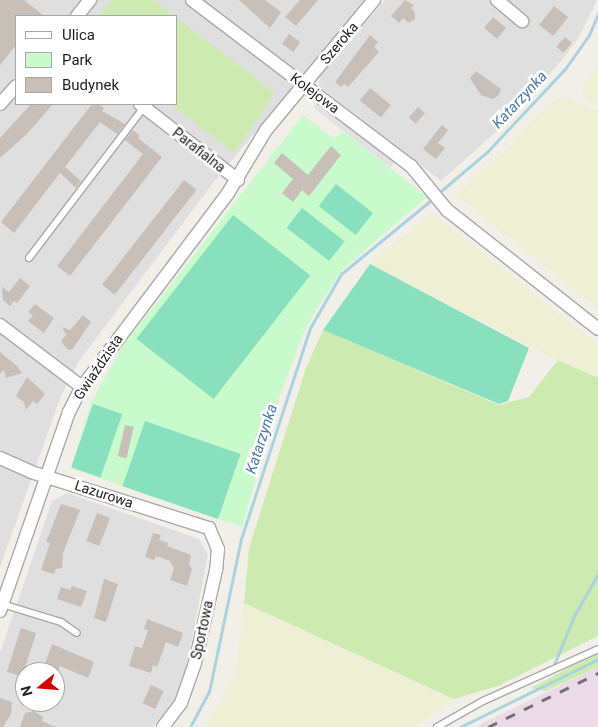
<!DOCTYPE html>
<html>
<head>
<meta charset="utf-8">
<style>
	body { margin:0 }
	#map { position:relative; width:598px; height:727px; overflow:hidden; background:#f2efe9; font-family:Roboto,sans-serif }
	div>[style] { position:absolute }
	.residential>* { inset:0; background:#e0dfdf }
	.industrial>* { inset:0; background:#ebdbe8 }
	.farmland>* { inset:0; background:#eef0d5 }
	.grass>* { inset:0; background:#cdebb0 }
	.park>* { inset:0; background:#c8facc }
	.pitch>* { inset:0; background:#88e0be; transform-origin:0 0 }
	.parking>* { inset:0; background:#e2e2e2; transform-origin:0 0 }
	.stream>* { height:3px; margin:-1.5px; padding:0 1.5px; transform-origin:1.5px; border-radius:1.5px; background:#aad3df }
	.building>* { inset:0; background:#c7bfb8; transform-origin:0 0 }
	.roads { filter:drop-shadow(1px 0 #a9a9a9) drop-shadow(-1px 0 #a9a9a9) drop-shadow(0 1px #a9a9a9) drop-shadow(0 -1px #a9a9a9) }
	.lane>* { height:6px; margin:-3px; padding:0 3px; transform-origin:3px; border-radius:3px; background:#fff }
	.street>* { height:12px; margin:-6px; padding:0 6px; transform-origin:6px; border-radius:6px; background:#fff }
	.rail>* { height:3px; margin-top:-1.5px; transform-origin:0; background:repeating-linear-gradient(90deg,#707070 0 10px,transparent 0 20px) }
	span { translate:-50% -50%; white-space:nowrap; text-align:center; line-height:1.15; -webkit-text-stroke:5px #fff; paint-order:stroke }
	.street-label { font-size:14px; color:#222 }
	.water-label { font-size:15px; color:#4a7aab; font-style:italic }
	.legend { position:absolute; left:15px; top:15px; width:162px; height:90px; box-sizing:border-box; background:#fff; border:1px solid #a7a7a7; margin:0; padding:6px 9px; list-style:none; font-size:15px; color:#222 }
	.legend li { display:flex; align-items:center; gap:10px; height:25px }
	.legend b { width:25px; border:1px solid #a7a7a7 }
	.north { position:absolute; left:15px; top:662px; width:50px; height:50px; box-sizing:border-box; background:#fff; border:1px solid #a7a7a7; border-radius:50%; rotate:253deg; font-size:14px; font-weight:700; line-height:20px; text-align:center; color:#222 }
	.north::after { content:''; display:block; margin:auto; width:18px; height:22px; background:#d40000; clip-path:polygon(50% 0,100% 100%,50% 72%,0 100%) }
</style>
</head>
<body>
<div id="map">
	<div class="residential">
		<i style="clip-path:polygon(evenodd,0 0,365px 0,213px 183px,79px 361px,61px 396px,0 567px,0 0,16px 16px,176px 16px,176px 104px,16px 104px,16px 16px)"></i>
		<i style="clip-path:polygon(385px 0,597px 0,579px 37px,561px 61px,498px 130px,441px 181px,319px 86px,320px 75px)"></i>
		<i style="clip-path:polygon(evenodd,67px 493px,199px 539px,208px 554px,185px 676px,174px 700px,153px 727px,0 727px,0 653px,52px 501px,67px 493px,25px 672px,55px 672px,55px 702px,25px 702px,25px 672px)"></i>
	</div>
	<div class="industrial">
		<i style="clip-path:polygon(598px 667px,598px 727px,477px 727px,483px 723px)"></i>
	</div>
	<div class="farmland">
		<i style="clip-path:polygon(598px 61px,598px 103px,587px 100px,582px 92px)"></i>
		<i style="clip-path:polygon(563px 97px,598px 110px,598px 309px,456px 194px,508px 148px,551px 103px)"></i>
		<i style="clip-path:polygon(432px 213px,598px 345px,598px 378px,534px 349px,370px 264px)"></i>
		<i style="clip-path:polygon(244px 603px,454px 699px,414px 727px,206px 727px,235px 675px)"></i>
	</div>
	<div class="grass">
		<i style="clip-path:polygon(113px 0,153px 0,175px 16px,99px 16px)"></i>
		<i style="clip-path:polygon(176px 17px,275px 93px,234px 153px,170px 104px,176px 104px)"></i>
		<i style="clip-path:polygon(323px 330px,499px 405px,529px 397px,558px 360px,598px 378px,598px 636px,498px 686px,454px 699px,244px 603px,249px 548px,306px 368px)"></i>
		<i style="clip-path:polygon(598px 652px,598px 667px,546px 691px,531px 688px)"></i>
	</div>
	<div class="park">
		<i style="clip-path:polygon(303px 115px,333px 138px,344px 132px,427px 197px,343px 269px,318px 307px,303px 334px,280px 396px,242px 527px,71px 468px,91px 402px,123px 346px)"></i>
	</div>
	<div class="pitch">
		<i style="left:336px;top:184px;width:47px;height:28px;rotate:38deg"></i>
		<i style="left:302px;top:208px;width:54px;height:25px;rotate:38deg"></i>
		<i style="left:233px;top:215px;width:98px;height:157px;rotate:38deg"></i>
		<i style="clip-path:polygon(370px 264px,529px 348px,508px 401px,499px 404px,323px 330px)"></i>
		<i style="left:93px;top:404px;width:31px;height:67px;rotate:19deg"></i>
		<i style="left:145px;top:421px;width:101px;height:69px;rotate:19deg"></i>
	</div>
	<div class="parking">
		<i style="left:318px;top:101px;width:98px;height:8px;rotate:38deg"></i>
	</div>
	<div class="stream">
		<i style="left:442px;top:190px;width:59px;rotate:-40.2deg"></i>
		<i style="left:487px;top:152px;width:114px;rotate:-46.8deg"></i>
		<i style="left:565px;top:69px;width:42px;rotate:-54.8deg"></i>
		<i style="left:589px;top:35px;width:23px;rotate:-67deg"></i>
		<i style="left:553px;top:667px;width:55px;rotate:-67.6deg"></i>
		<i style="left:574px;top:616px;width:48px;rotate:-60.3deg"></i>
		<i style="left:190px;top:727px;width:40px;rotate:-62deg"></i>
		<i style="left:209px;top:692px;width:156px;rotate:-78.2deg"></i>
		<i style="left:241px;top:539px;width:222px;rotate:-71.9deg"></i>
		<i style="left:310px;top:328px;width:62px;rotate:-60.1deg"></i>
		<i style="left:341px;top:274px;width:115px;rotate:-39.4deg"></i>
		<i style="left:460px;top:727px;width:154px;rotate:-26.2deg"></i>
	</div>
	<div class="building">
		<i style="clip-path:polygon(0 0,24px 0,44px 16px,16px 16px,16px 45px,0 65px)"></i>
		<i style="clip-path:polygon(239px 0,265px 0,281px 12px,270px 28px)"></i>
		<i style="clip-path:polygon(300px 0,318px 0,296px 26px,285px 17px)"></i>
		<i style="clip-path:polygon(405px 0,414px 5px,411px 8px,415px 12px,415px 19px,409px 23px,403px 18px,399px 23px,391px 16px)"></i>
		<i style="left:554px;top:6px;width:18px;height:24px;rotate:38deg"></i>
		<i style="left:493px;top:17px;width:17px;height:14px;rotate:40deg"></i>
		<i style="left:289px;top:34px;width:14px;height:12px;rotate:36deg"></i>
		<i style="clip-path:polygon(370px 35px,378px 42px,374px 47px,379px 52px,348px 87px,344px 84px,341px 87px,335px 82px)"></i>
		<i style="left:565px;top:37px;width:9px;height:13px;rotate:41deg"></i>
		<i style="clip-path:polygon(476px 71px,501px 89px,498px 96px,492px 99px,481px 95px,470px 78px)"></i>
		<i style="left:370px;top:88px;width:27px;height:16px;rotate:39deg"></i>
		<i style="clip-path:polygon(31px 104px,53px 104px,27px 134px,0 158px,0 138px)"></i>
		<i style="clip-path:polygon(92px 104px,98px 104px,104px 108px,102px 111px,125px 124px,117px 134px,100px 122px,65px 167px,81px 181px,76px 188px,60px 173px,14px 233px,1px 222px)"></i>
		<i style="left:418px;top:107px;width:9px;height:14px;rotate:41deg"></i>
		<i style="clip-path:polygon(442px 125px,448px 130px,438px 143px,445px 148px,436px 159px,423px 149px)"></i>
		<i style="clip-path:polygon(133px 130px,140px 136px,138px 138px,162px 157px,70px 276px,57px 266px,143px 154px,125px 140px)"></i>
		<i style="clip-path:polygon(331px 146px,341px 155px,309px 196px,302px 190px,293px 202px,282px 193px,293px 179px,274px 163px,282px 153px,308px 175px)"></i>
		<i style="left:184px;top:180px;width:16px;height:133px;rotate:38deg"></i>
		<i style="clip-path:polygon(20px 278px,30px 286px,17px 303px,14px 301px,10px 306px,3px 300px,2px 287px,9px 292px)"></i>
		<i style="clip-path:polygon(35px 304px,54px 318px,44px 333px,28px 321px,33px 315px,28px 312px)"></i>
		<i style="clip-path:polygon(83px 315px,91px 322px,72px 350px,67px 349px,61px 341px,66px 335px,62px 327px,70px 330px)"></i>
		<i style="clip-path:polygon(0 352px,17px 366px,22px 373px,6px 378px,4px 370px,0 374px)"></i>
		<i style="clip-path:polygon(27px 377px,45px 394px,37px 404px,33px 401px,26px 410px,24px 402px,16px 396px)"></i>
		<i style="left:125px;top:425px;width:9px;height:32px;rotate:13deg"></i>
		<i style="clip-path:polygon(61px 504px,80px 510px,63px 553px,62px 568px,56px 569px,54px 574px,41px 570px,50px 543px,46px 542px)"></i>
		<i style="left:97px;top:513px;width:14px;height:30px;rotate:21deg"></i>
		<i style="clip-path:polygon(153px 533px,161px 535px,159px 540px,168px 543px,167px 546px,191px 555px,189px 564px,192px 569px,187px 586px,170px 580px,174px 569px,170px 561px,156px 556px,154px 560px,145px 557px)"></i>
		<i style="clip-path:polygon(104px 579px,118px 584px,106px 622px,94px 618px)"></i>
		<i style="clip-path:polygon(72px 586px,87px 591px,81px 607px,57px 599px,61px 587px,70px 590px)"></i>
		<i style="clip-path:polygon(147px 619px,183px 633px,178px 647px,166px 642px,157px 667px,153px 665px,151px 673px,129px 666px,135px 646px,142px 648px,148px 630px,144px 629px)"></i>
		<i style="left:21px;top:628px;width:16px;height:46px;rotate:18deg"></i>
		<i style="clip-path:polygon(52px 644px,94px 662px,88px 678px,60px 666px,58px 672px,42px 672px)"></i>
		<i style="left:151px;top:685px;width:14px;height:20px;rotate:25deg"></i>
		<i style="clip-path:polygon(0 698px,12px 702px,11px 714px,3px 727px,0 727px)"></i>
		<i style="clip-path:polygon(34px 711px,43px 717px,42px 721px,56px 727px,20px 727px,25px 713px)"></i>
	</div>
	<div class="roads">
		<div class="lane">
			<i style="left:29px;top:258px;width:190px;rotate:-52.7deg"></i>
			<i style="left:2px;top:604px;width:62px;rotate:17deg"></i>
			<i style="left:61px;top:622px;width:19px;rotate:35deg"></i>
			<i style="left:437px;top:727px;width:53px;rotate:-29.5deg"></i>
			<i style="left:483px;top:701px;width:126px;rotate:-24.3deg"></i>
		</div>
		<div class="street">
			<i style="left:192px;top:0;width:275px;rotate:37.2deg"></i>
			<i style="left:411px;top:166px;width:57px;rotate:50.7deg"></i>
			<i style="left:447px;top:210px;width:192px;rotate:38.2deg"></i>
			<i style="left:497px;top:0;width:33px;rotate:40deg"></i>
			<i style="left:77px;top:16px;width:21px;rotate:-51deg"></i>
			<i style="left:0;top:104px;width:24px;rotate:-48deg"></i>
			<i style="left:140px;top:104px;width:124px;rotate:37.8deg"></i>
			<i style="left:0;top:325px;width:103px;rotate:37.1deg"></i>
			<i style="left:0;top:458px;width:34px;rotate:24deg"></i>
			<i style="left:31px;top:472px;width:187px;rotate:17.5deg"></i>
			<i style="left:209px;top:528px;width:23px;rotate:67deg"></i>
			<i style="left:218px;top:549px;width:21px;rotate:95deg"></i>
			<i style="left:216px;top:570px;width:95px;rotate:102.7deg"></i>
			<i style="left:195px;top:663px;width:42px;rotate:109.3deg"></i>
			<i style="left:181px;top:703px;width:30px;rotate:127deg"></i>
			<i style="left:0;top:611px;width:211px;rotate:-70.9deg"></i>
			<i style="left:69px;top:412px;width:28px;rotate:-63deg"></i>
			<i style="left:82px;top:387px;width:243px;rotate:-53deg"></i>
			<i style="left:228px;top:193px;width:74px;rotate:-58.9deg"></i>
			<i style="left:266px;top:130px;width:169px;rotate:-50.3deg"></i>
		</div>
	</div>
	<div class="rail">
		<i style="left:488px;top:727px;width:123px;rotate:-26.1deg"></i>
	</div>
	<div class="street-label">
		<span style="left:339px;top:43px;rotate:-50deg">Szeroka</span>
		<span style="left:315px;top:93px;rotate:37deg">Kolejowa</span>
		<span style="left:199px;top:150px;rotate:38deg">Parafialna</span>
		<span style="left:98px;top:367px;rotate:-56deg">Gwiaździsta</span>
		<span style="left:104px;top:494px;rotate:18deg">Lazurowa</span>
		<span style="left:202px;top:630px;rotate:-78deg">Sportowa</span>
	</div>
	<div class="water-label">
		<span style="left:520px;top:100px;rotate:-47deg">Katarzynka</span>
		<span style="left:262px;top:439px;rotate:-72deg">Katarzynka</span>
	</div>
	<ul class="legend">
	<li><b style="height:6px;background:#fff"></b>Ulica</li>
	<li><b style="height:14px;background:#c8facc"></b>Park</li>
	<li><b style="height:14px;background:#c7bfb8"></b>Budynek</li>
	</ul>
	<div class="north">N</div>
</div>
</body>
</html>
